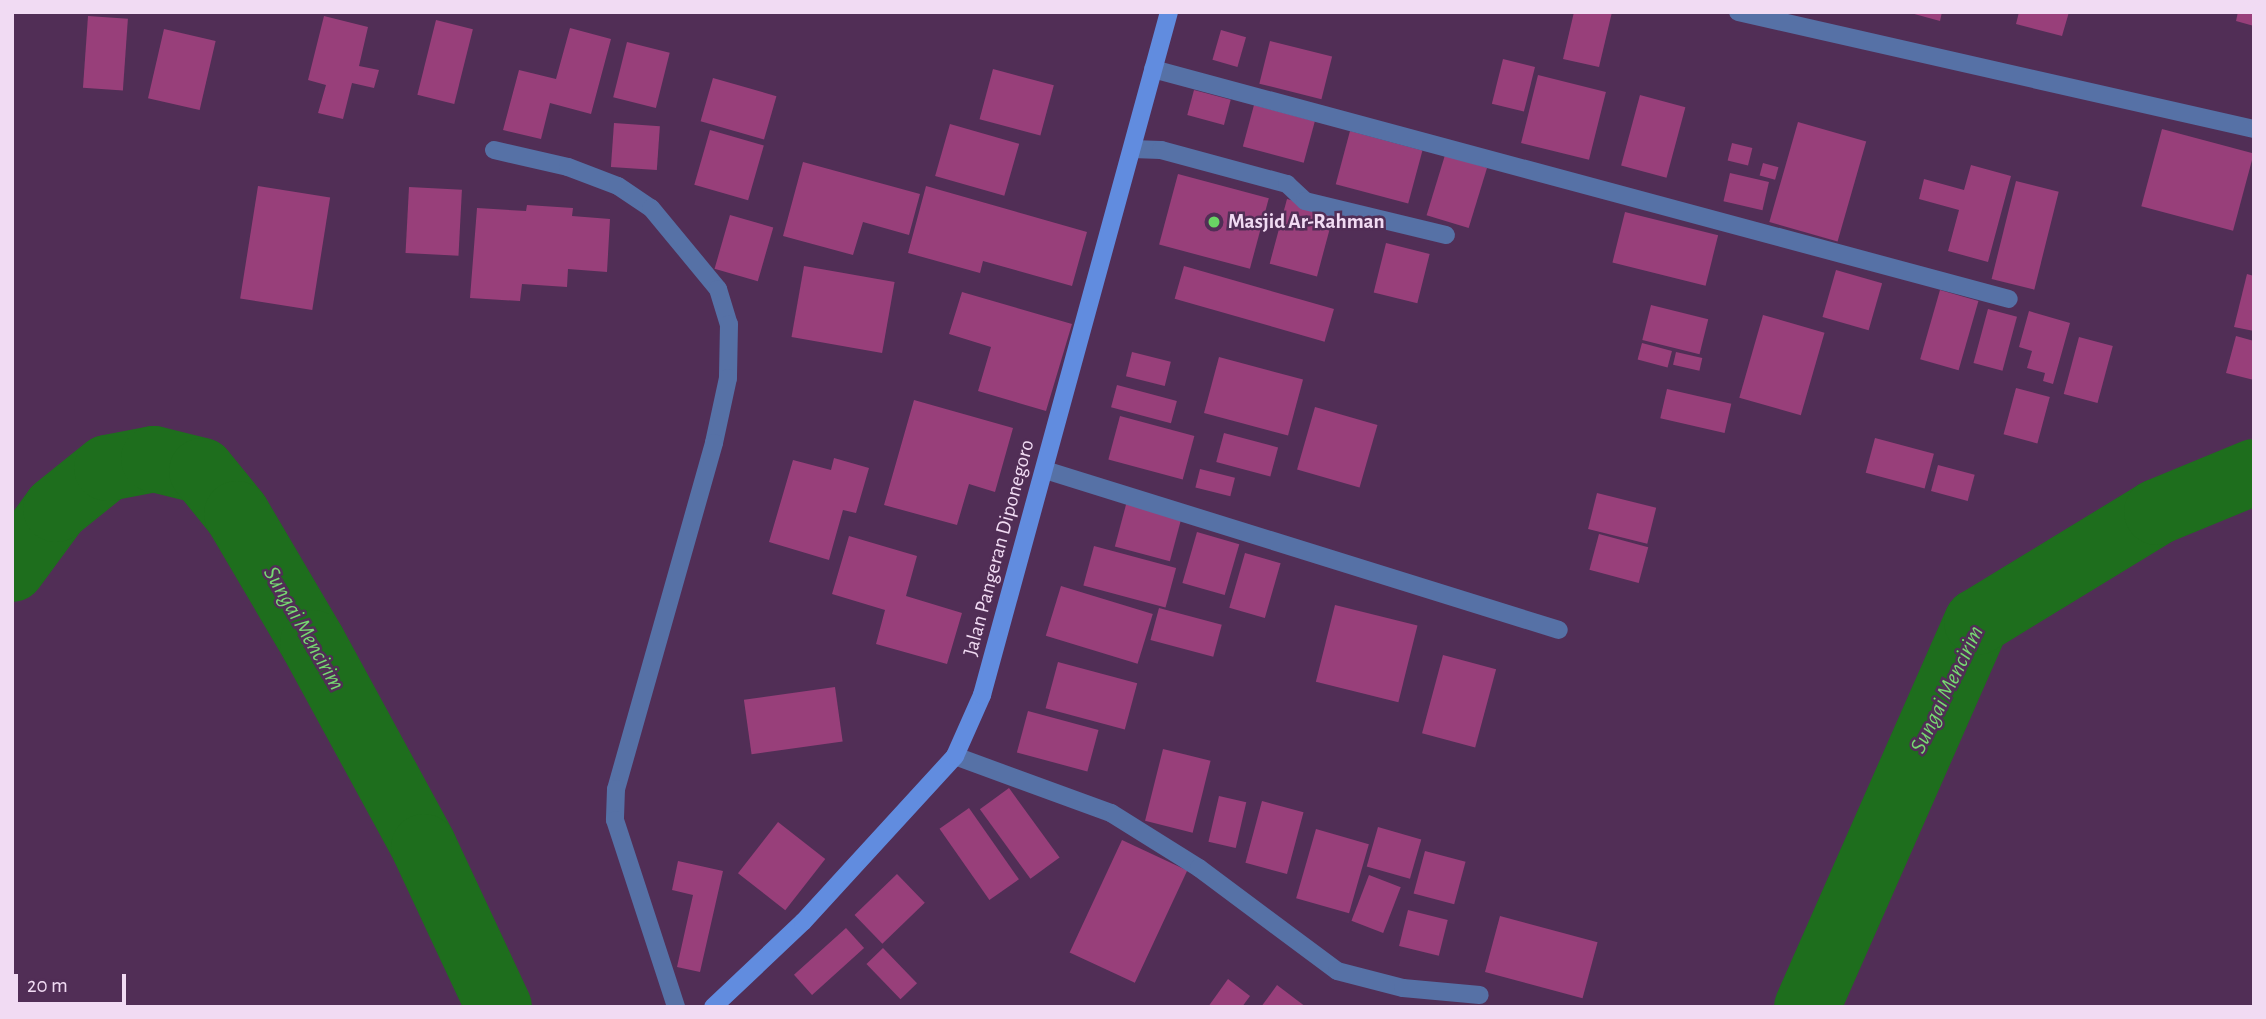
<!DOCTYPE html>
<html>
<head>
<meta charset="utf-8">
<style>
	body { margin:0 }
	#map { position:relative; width:2266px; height:1019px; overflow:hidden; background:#512e56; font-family:"Alegreya Sans",sans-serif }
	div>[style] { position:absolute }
	.river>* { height:66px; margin:-33px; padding:0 33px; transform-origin:33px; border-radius:33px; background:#1e6e1d }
	.building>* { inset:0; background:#983f7a; transform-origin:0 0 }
	.street>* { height:18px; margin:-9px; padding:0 9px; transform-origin:9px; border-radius:9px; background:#5671a6 }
	.secondary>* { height:18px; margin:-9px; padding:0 9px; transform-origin:9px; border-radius:9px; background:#618cdf }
	.dots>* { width:19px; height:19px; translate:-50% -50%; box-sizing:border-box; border:4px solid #512e56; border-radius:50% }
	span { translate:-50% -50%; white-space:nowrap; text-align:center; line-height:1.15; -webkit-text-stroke:5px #512e56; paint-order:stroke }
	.poi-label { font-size:21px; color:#f1dbf3; font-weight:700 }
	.left { translate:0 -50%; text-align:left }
	.street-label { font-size:21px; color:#f1dbf3 }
	.water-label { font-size:23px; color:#77d972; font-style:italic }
	.frame { position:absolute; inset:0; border:14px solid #f1dbf3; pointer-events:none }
	.scale { position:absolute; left:14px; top:974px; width:112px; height:32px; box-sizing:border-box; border:4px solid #f1dbf3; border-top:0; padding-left:9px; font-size:21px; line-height:24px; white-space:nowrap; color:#f1dbf3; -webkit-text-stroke:5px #512e56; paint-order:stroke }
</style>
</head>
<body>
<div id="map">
	<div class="river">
		<i style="left:12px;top:569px;width:74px;rotate:-53.7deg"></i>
		<i style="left:56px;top:509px;width:65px;rotate:-38.8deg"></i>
		<i style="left:107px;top:468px;width:48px;rotate:-10.8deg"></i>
		<i style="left:154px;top:459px;width:49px;rotate:14deg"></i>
		<i style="left:202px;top:471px;width:55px;rotate:50.9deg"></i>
		<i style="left:237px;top:514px;width:150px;rotate:59.5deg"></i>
		<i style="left:313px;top:643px;width:232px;rotate:61.4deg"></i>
		<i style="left:424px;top:847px;width:177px;rotate:64.9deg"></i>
		<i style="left:1807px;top:1007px;width:421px;rotate:-66.2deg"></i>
		<i style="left:1977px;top:622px;width:211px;rotate:-31.4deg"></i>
		<i style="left:2157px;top:512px;width:105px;rotate:-22.4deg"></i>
	</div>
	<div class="building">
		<i style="clip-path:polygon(1574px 12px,1612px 12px,1599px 67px,1563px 59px)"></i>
		<i style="clip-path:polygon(1907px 12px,1942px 12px,1940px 21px)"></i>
		<i style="clip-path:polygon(2019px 12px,2069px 12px,2062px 36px,2016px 24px)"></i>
		<i style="clip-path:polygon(2238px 12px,2254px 12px,2254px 26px,2236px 21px)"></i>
		<i style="left:88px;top:16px;width:40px;height:72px;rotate:4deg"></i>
		<i style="clip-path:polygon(324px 16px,368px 27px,359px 66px,379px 70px,374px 88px,352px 83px,343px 119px,318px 113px,326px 85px,308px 80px)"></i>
		<i style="left:436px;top:20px;width:38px;height:77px;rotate:14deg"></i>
		<i style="clip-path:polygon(570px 28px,611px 39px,591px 114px,550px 103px,541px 139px,503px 130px,519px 70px,556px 79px)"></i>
		<i style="left:164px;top:29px;width:53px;height:71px;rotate:13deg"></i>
		<i style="left:1221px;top:30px;width:26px;height:31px;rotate:16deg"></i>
		<i style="left:1270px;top:41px;width:64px;height:44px;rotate:14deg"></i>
		<i style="left:627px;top:42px;width:44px;height:57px;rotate:14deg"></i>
		<i style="left:1503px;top:59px;width:33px;height:46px;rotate:14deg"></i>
		<i style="left:993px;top:69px;width:63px;height:52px;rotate:15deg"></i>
		<i style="left:1538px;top:75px;width:70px;height:70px;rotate:14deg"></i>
		<i style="left:713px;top:78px;width:66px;height:45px;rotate:16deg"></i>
		<i style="left:1194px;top:90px;width:38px;height:26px;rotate:15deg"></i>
		<i style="left:1640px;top:95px;width:47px;height:73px;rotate:15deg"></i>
		<i style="left:1254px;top:105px;width:63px;height:43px;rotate:15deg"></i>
		<i style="left:1798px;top:122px;width:71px;height:104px;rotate:16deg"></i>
		<i style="left:614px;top:123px;width:46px;height:44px;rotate:4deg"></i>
		<i style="left:950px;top:124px;width:72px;height:54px;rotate:16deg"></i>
		<i style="left:2162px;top:129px;width:95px;height:80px;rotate:15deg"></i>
		<i style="left:710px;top:130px;width:56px;height:57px;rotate:16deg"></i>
		<i style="left:1350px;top:131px;width:75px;height:55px;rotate:15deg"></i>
		<i style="left:1732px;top:143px;width:21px;height:18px;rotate:14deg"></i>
		<i style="left:1445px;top:155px;width:44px;height:63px;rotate:17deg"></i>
		<i style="clip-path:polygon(803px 162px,920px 194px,909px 235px,863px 222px,853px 255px,783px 236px)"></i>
		<i style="left:1763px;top:163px;width:16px;height:13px;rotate:15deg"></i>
		<i style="clip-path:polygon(1971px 165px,2011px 176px,1988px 262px,1948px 251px,1959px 210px,1919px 199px,1924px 179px,1964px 190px)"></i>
		<i style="left:1730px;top:173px;width:40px;height:29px;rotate:13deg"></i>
		<i style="left:1178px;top:174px;width:94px;height:73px;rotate:15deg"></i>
		<i style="left:2016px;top:181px;width:44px;height:101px;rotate:14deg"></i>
		<i style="left:258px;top:186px;width:73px;height:114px;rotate:9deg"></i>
		<i style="clip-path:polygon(926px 186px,1087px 232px,1072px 286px,983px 261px,980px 273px,908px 253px)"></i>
		<i style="left:409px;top:187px;width:53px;height:66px;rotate:3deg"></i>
		<i style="left:1287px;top:199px;width:49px;height:67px;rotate:15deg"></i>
		<i style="clip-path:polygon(527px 205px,573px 208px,572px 216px,610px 219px,607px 272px,568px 269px,567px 287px,522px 284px,520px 301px,470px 298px,477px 208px,526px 211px)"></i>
		<i style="left:1625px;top:212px;width:96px;height:52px;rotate:14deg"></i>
		<i style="left:730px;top:215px;width:45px;height:56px;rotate:16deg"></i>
		<i style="left:1386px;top:243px;width:45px;height:51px;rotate:14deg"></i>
		<i style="left:804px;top:266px;width:92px;height:72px;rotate:10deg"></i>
		<i style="left:1184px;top:266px;width:156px;height:34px;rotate:16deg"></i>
		<i style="left:1836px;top:270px;width:48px;height:49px;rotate:16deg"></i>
		<i style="clip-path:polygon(2247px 274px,2254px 276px,2254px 331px,2234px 327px)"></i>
		<i style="left:1940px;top:290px;width:40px;height:72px;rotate:16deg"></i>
		<i style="clip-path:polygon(962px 292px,1072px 324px,1046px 411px,978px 391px,991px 347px,949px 334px)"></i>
		<i style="left:1651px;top:305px;width:59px;height:36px;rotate:14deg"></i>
		<i style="left:1988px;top:309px;width:30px;height:56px;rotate:15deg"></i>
		<i style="clip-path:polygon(2029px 311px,2070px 323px,2053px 384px,2043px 381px,2045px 373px,2027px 368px,2032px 351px,2019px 347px)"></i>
		<i style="left:1763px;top:315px;width:64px;height:86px;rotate:16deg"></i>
		<i style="clip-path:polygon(2236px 336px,2254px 341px,2254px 380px,2226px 373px)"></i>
		<i style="left:2079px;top:337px;width:35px;height:59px;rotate:15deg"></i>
		<i style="left:1642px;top:343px;width:31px;height:17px;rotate:15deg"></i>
		<i style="left:1132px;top:352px;width:40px;height:25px;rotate:14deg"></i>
		<i style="left:1676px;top:352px;width:27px;height:13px;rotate:13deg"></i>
		<i style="left:1219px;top:357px;width:87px;height:58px;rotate:15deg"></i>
		<i style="left:1117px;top:385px;width:62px;height:23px;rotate:15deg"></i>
		<i style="left:2016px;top:388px;width:35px;height:48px;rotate:15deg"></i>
		<i style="left:1667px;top:389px;width:66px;height:30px;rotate:13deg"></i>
		<i style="clip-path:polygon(914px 400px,1013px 428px,995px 492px,969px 484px,957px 525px,884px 505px)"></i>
		<i style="left:1315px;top:407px;width:65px;height:65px;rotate:16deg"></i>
		<i style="left:1120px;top:416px;width:77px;height:45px;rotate:15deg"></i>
		<i style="left:1224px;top:433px;width:56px;height:30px;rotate:15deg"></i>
		<i style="left:1875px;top:438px;width:61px;height:36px;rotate:15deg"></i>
		<i style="clip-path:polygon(834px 458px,869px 468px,856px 513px,843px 510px,829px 560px,769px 542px,793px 460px,831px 470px)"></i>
		<i style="left:1938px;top:465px;width:38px;height:27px;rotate:15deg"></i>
		<i style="left:1200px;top:469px;width:36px;height:19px;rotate:14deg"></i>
		<i style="left:1597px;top:493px;width:61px;height:37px;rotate:14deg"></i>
		<i style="left:1127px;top:501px;width:57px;height:47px;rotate:15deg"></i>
		<i style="left:1197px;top:532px;width:44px;height:53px;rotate:16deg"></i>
		<i style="left:1599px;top:534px;width:51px;height:37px;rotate:15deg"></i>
		<i style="clip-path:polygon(849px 536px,917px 556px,906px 596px,962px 613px,947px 664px,876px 644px,885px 610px,832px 594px)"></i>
		<i style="left:1094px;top:546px;width:85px;height:41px;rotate:15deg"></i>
		<i style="left:1245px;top:553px;width:37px;height:57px;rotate:16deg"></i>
		<i style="left:1061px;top:586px;width:96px;height:52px;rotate:17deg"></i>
		<i style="left:1335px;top:605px;width:85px;height:79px;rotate:14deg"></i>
		<i style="left:1159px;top:608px;width:65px;height:33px;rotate:15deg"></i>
		<i style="left:1443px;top:655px;width:55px;height:81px;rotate:15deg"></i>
		<i style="left:1058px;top:662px;width:82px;height:48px;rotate:15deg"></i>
		<i style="left:835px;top:687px;width:55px;height:92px;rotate:82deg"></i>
		<i style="left:1028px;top:711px;width:73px;height:43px;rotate:15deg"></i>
		<i style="left:1163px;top:749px;width:49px;height:74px;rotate:14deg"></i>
		<i style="left:1009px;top:788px;width:86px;height:36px;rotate:54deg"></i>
		<i style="left:1219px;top:796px;width:28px;height:47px;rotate:13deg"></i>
		<i style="left:1262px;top:801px;width:43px;height:64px;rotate:15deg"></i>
		<i style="left:969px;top:808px;width:87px;height:36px;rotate:55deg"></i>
		<i style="left:778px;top:822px;width:60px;height:65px;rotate:38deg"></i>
		<i style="left:1378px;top:827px;width:45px;height:41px;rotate:16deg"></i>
		<i style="left:1316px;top:829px;width:55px;height:72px;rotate:16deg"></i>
		<i style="left:1122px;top:840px;width:72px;height:124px;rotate:25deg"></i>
		<i style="left:1425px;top:851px;width:42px;height:44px;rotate:15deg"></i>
		<i style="clip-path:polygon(678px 861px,723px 871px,700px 972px,677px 967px,693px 895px,672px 890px)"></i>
		<i style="left:897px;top:874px;width:40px;height:59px;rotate:46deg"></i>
		<i style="left:1369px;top:875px;width:34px;height:49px;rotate:21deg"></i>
		<i style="left:1408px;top:910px;width:41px;height:37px;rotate:14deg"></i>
		<i style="left:1500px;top:916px;width:101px;height:58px;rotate:15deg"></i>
		<i style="left:846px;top:928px;width:27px;height:70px;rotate:48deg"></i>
		<i style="left:883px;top:948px;width:49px;height:23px;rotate:46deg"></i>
		<i style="clip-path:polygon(1228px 979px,1250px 996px,1242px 1007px,1208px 1007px)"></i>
		<i style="clip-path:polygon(1277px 985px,1306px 1007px,1261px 1007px)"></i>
	</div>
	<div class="street">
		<i style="left:1738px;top:12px;width:529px;rotate:12.78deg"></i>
		<i style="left:1153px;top:69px;width:886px;rotate:15.04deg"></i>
		<i style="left:1132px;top:149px;width:29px;rotate:2deg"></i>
		<i style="left:1161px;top:150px;width:131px;rotate:15.1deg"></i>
		<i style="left:1287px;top:184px;width:25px;rotate:43deg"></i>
		<i style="left:1305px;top:201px;width:145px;rotate:13.6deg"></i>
		<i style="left:494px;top:150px;width:76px;rotate:12.9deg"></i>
		<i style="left:568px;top:167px;width:53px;rotate:20.8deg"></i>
		<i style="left:618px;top:186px;width:40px;rotate:34deg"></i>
		<i style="left:651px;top:208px;width:105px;rotate:50.4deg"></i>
		<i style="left:718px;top:289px;width:37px;rotate:73deg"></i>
		<i style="left:729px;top:324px;width:54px;rotate:91.1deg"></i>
		<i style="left:728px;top:378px;width:66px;rotate:102.2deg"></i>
		<i style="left:714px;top:443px;width:360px;rotate:105.8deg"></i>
		<i style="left:616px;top:789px;width:31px;rotate:92deg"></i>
		<i style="left:615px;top:820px;width:197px;rotate:71.9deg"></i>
		<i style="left:1045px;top:470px;width:538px;rotate:17.29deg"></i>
		<i style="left:955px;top:756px;width:166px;rotate:20.1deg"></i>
		<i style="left:1111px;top:813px;width:104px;rotate:32deg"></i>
		<i style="left:1199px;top:868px;width:172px;rotate:36.7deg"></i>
		<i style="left:1337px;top:971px;width:68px;rotate:14.4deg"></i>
		<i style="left:1403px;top:988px;width:77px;rotate:5.2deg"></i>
	</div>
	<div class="secondary">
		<i style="left:713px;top:1007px;width:124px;rotate:-43.4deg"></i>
		<i style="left:803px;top:922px;width:225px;rotate:-47.5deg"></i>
		<i style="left:955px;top:756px;width:67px;rotate:-66.1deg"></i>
		<i style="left:982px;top:695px;width:708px;rotate:-74.69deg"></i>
	</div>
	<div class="dots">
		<i style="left:1214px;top:222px;background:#69d464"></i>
	</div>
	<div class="poi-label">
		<span class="left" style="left:1228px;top:222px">Masjid Ar-Rahman</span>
	</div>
	<div class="street-label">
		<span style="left:999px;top:548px;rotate:-75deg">Jalan Pangeran Diponegoro</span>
	</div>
	<div class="water-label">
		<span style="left:303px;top:629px;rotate:60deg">Sungai Mencirim</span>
		<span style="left:1948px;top:690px;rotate:-64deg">Sungai Mencirim</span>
	</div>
	<div class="frame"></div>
	<div class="scale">20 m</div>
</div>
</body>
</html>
